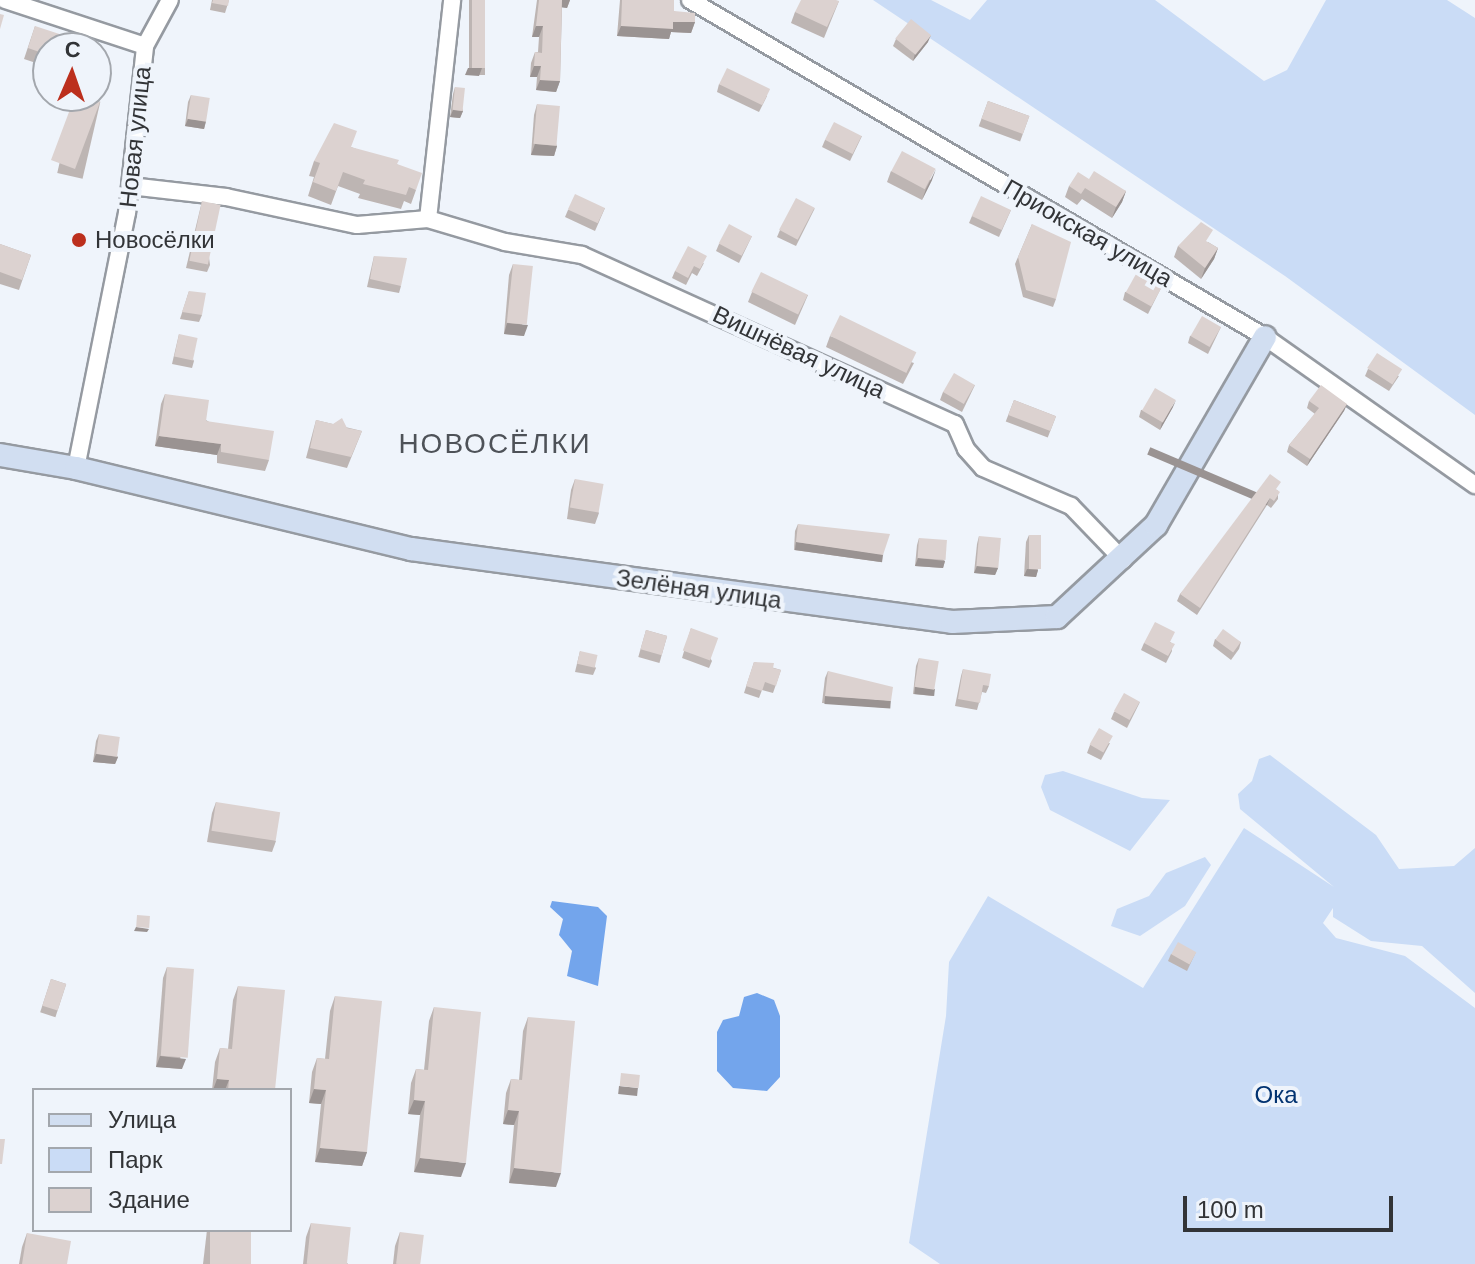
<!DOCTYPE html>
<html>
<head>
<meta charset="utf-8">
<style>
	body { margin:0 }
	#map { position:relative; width:1475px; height:1264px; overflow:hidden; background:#eff4fb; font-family:Arial,sans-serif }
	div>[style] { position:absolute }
	.green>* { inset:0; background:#cadcf6 }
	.water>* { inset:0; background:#73a5ec }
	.roads { filter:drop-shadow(2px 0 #959aa1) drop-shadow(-2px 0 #959aa1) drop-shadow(0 2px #959aa1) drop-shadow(0 -2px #959aa1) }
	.street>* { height:16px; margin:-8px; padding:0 8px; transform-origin:8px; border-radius:8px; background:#fff }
	.secondary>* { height:22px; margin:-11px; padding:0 11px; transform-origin:11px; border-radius:11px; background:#d1def1 }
	.wall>* { inset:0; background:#bdb5b3; transform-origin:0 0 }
	.shaded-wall>* { inset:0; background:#9a9392; transform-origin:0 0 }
	.building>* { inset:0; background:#dcd2d0; transform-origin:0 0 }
	.dots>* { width:22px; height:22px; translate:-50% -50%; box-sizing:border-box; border:4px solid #eff4fb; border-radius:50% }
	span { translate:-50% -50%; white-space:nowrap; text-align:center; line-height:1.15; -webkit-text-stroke:8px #eff4fb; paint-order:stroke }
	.street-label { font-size:24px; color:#323437 }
	.poi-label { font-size:24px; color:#323437 }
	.left { translate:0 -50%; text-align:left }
	.park-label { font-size:24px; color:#023371 }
	.quarter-label { font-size:28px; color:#4e5258; letter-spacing:2px }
	.legend { position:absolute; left:32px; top:1088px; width:260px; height:144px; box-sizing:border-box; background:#eff4fb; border:2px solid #a3a7ad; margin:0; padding:10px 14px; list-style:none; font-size:24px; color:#323437 }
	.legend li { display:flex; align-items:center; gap:16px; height:40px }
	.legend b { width:40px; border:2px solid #a3a7ad }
	.north { position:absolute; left:32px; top:32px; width:80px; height:80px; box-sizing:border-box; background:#eff4fb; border:2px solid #a3a7ad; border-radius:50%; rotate:2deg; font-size:22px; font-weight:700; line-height:32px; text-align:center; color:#323437 }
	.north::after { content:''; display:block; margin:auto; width:28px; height:36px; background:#bc2f1d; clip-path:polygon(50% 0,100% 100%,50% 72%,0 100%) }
	.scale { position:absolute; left:1183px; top:1196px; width:210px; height:36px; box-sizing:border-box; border:4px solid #323437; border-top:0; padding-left:10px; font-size:24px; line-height:28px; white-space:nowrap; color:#323437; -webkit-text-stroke:6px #eff4fb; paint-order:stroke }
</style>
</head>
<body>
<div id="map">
	<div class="green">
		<i style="clip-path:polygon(873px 0,931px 0,970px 20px,987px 0,1155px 0,1264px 81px,1287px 70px,1326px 0,1447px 0,1475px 18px,1475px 415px,1285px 276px)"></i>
		<i style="clip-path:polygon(1270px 755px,1376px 835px,1399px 869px,1454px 866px,1475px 848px,1475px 993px,1422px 946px,1371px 941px,1333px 917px,1333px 908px,1323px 923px,1336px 938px,1405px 956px,1475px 1008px,1475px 1264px,940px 1264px,909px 1243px,946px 1016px,949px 962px,988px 896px,1143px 988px,1244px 828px,1334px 887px,1240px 809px,1238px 794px,1252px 781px,1259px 759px)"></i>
		<i style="clip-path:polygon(1063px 771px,1142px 798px,1170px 800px,1130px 851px,1050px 810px,1041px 787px,1045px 775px)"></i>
		<i style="clip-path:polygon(1205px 857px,1211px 865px,1185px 906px,1140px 936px,1111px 926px,1117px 909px,1149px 896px,1166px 873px)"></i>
	</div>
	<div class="water">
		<i style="clip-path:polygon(552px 901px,598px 907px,607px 916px,598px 986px,567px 976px,572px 951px,559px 935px,563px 919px,550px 907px)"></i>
		<i style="clip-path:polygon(757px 993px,774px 1000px,780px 1016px,780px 1077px,767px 1091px,733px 1088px,717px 1071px,717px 1032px,723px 1020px,739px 1016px,744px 997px)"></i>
	</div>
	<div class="roads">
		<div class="street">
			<i style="left:5px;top:0;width:147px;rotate:18.2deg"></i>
			<i style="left:690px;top:0;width:666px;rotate:30.37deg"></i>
			<i style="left:1265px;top:337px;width:257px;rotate:35.2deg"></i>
			<i style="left:130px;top:186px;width:97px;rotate:6.5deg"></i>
			<i style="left:226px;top:197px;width:134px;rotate:12.1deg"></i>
			<i style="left:357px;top:225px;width:71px;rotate:-4.8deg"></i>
			<i style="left:428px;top:219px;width:80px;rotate:16.6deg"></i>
			<i style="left:505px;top:242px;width:78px;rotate:9.6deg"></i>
			<i style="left:582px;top:255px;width:409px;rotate:24.4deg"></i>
			<i style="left:955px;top:424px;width:27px;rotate:66deg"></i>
			<i style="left:966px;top:449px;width:25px;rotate:48deg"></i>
			<i style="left:983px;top:468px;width:96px;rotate:23.4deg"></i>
			<i style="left:1071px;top:506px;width:75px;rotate:46.1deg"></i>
			<i style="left:428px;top:219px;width:220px;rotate:-83.7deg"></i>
			<i style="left:76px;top:468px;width:260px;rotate:-78.7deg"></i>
			<i style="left:127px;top:213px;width:168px;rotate:-83.8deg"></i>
			<i style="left:145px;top:46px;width:52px;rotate:-61.5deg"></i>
		</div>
		<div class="secondary">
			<i style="left:0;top:455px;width:77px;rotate:9.7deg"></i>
			<i style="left:76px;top:468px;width:345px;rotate:13.6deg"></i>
			<i style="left:411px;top:549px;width:546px;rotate:7.68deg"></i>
			<i style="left:952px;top:622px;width:105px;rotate:-2.7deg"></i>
			<i style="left:1057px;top:617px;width:135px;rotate:-42.9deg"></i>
			<i style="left:1156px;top:525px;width:217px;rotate:-59.9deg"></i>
		</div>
	</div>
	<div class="wall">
		<i style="clip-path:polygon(212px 0,229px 0,225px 13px,210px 10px)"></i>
		<i style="left:469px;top:0;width:16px;height:75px"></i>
		<i style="clip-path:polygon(537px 0,570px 0,567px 8px,562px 7px,560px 81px,556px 92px,536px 90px,537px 77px,530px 77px,531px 63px,535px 52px,538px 52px,539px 37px,532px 37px)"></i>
		<i style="clip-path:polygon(620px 0,674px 0,674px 11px,695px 22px,691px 33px,671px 32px,669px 39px,617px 36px)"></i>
		<i style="clip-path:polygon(839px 1px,824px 38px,791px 23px,795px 12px)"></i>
		<i style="clip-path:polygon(35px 26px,48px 48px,48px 67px,24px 59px)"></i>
		<i style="clip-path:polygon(896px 39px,928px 42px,913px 61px,893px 46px)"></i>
		<i style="clip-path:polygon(719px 84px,767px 96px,759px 112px,717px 92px)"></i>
		<i style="clip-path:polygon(455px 87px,463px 111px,460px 118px,450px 117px,453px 94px)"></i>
		<i style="clip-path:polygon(191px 95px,206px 121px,204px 129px,185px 126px,188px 102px)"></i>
		<i style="left:75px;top:96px;width:26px;height:79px;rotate:13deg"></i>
		<i style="left:988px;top:101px;width:44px;height:27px;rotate:20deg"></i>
		<i style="clip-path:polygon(537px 104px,557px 146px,554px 156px,531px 155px,534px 115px)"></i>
		<i style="clip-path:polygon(862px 136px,850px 161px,822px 147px,825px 140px)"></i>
		<i style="clip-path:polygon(351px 147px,397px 164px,416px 190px,411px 204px,404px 201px,401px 209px,358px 198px,360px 194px,338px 186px,331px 205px,308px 196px,314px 177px,309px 176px,314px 161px)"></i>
		<i style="clip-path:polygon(891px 171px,932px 180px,922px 200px,887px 182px)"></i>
		<i style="clip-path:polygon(1089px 179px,1126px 191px,1122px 202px,1112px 218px,1082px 199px,1077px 205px,1065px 197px,1069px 186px)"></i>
		<i style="clip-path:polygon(202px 201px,210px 265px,207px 272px,186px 268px)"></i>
		<i style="clip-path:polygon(605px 208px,595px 231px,565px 217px,568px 210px)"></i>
		<i style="clip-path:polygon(815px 208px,796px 246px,777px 237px,780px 230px)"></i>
		<i style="clip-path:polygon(1011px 210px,999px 237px,969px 223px,972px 216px)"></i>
		<i style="clip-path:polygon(1032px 224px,1056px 299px,1053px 307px,1023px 297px,1015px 264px)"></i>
		<i style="clip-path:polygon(752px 236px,739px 263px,716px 251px,719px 244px)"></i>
		<i style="clip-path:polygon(1208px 242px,1218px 248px,1214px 259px,1201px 279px,1174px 257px,1178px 246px)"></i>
		<i style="clip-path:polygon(0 244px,31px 255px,19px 290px,0 284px)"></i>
		<i style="clip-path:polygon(374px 256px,401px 286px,399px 293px,367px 287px)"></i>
		<i style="clip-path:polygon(704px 263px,697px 276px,692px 273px,686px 285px,672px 278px,675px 271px)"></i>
		<i style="clip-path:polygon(513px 264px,524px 336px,504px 334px,509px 275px)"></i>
		<i style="clip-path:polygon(1161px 288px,1148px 314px,1123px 300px,1125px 292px)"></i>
		<i style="clip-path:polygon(189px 291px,202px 315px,199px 322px,180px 319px)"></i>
		<i style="clip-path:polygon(752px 292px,808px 295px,795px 325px,748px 302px)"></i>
		<i style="clip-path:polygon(1221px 327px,1208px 354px,1188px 343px,1190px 336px)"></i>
		<i style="clip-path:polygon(179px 334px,194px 361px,192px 368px,172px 364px)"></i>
		<i style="clip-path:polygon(830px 336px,914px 363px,903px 384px,826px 347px)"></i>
		<i style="clip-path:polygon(1368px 369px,1399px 376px,1389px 391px,1365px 376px)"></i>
		<i style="clip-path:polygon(975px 385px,962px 412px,940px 400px,943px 392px)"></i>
		<i style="clip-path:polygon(165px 394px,269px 460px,265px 471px,217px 463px,217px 455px,155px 446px,161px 404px)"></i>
		<i style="left:1014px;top:400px;width:45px;height:23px;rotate:21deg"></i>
		<i style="clip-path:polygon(1309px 401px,1347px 404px,1344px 411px,1307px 466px,1287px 452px,1289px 445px,1315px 414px,1307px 408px)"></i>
		<i style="clip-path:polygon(1173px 407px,1160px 430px,1139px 417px,1141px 410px)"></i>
		<i style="clip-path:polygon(316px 420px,362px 431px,347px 468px,306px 458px)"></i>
		<i style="clip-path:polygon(575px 479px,599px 513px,595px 524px,567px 519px,571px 490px)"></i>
		<i style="clip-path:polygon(1278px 490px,1278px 499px,1271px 508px,1267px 505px,1197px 615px,1177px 601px,1180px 594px)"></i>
		<i style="clip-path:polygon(798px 524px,881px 562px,794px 550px,795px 531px)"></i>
		<i style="clip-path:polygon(1029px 535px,1038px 570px,1036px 577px,1024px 576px,1026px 542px)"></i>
		<i style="clip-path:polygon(979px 536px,998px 568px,995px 575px,974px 573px,977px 544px)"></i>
		<i style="clip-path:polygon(919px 538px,945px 561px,943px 568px,915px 566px,917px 545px)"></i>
		<i style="clip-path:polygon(691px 628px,712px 661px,709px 668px,682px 658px)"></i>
		<i style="left:646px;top:630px;width:22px;height:28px;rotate:16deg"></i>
		<i style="clip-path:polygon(1215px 639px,1241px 642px,1239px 649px,1231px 660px,1213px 646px)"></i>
		<i style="clip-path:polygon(1171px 642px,1172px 651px,1166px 663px,1141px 650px,1144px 643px)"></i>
		<i style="clip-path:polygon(580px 651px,596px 668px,593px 675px,575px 672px)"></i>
		<i style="clip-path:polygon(919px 658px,933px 696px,913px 694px,916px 666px)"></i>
		<i style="clip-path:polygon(754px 662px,781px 670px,773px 693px,762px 690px,759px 698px,744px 693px)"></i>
		<i style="clip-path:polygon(963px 669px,989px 686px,986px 693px,982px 692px,977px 710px,955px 706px,961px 676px)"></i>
		<i style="clip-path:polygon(828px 671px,888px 708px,822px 703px,825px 678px)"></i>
		<i style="clip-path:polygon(1140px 702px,1127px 728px,1111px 719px,1114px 712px)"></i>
		<i style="clip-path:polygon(99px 734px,118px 757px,115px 764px,93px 762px,96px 741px)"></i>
		<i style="clip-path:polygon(1110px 743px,1101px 760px,1087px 753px,1090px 745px)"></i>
		<i style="clip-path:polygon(216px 802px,276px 841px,272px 852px,207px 842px,212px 813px)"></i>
		<i style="clip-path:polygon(1196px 952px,1187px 971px,1168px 961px,1171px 954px)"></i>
		<i style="clip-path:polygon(167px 967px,182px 1069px,156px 1067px,163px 978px)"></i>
		<i style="left:51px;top:979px;width:16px;height:35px;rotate:18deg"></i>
		<i style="clip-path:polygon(238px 986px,275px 1090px,212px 1090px,215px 1062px,220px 1048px,228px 1049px,233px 1000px)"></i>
		<i style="clip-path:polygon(335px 996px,367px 1152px,362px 1166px,315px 1162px,321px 1104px,309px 1103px,312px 1072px,317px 1058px,325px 1059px,330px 1011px)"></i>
		<i style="clip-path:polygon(434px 1007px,461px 1177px,414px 1172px,420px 1115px,408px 1114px,411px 1083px,416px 1069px,424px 1070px,429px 1021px)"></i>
		<i style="clip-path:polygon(528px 1017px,556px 1187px,509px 1183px,514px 1125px,503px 1124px,506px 1093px,511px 1079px,519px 1080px,523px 1031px)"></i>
		<i style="clip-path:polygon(311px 1223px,348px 1264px,303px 1264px,306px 1237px)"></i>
		<i style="clip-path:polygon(207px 1230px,251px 1230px,248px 1264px,203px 1264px)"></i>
		<i style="clip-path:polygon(400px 1232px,420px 1264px,393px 1264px,395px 1246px)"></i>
		<i style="clip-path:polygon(27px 1233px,67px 1264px,19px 1264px,22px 1247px)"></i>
	</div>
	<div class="shaded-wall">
		<i style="clip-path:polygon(561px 0,570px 0,567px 8px,559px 7px)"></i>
		<i style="clip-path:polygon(673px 22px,695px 22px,691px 33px,671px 32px,669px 39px,617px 36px,621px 26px)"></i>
		<i style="clip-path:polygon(536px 26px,543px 26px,539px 37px,532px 37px)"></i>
		<i style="clip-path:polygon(931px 35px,928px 42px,913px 61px,915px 54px)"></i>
		<i style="clip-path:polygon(534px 66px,541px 66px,537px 77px,530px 77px)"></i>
		<i style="clip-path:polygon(468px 68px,482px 68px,479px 76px,465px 75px)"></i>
		<i style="clip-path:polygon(540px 80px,560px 81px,556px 92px,536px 90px)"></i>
		<i style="clip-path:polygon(453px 110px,463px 111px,460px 118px,450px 117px)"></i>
		<i style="clip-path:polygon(188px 119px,206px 121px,204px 129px,185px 126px)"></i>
		<i style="clip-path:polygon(535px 144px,557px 146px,554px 156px,531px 155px)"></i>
		<i style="clip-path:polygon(936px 169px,932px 180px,922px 200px,926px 189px)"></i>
		<i style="clip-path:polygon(1126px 191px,1122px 202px,1112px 218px,1116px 207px)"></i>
		<i style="clip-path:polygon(1218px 248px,1214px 259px,1201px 279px,1205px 268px)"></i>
		<i style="clip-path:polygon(507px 323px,528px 325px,524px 336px,504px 334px)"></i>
		<i style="clip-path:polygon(1176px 400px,1173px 407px,1160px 430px,1162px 423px)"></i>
		<i style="clip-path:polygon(1347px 404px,1344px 411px,1307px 466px,1310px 459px)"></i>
		<i style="clip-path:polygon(159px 436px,221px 444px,217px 455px,155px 446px)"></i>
		<i style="left:1270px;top:498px;width:8px;height:130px;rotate:113deg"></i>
		<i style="left:796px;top:542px;width:88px;height:8px;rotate:8deg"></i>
		<i style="clip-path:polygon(918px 558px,945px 561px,943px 568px,915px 566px)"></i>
		<i style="clip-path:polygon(977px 566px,998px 568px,995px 575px,974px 573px)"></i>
		<i style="clip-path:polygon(1027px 569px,1038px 570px,1036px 577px,1024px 576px)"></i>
		<i style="left:915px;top:687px;width:20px;height:7px;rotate:6deg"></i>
		<i style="left:825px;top:696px;width:66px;height:8px;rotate:4deg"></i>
		<i style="clip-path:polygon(96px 754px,118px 757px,115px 764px,93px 762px)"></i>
		<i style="clip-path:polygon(136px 927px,149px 929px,147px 932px,134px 931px)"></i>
		<i style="clip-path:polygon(160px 1056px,186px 1059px,182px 1069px,156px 1067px)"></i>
		<i style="clip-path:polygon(217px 1079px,229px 1080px,225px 1090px,213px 1090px)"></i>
		<i style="left:619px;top:1086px;width:19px;height:8px;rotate:6deg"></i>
		<i style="clip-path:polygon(314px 1089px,326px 1090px,321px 1104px,309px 1103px)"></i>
		<i style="clip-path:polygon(414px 1100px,425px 1101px,420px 1115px,408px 1114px)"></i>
		<i style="clip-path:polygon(508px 1110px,519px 1111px,514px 1125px,503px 1124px)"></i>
		<i style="clip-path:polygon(320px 1148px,367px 1152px,362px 1166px,315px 1162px)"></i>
		<i style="clip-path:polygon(420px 1158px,466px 1163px,461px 1177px,414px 1172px)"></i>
		<i style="clip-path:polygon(514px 1168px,561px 1173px,556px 1187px,509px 1183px)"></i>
	</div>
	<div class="building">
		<i style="clip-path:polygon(213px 0,229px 0,228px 6px,212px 3px)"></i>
		<i style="left:472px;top:0;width:13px;height:68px"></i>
		<i style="clip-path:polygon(539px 0,562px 0,560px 81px,540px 80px,541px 66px,534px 66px,535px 52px,542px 53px,543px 26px,536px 26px)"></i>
		<i style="clip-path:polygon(622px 0,674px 0,674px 11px,695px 13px,695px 22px,673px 22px,673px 29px,621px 26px)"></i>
		<i style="clip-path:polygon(801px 0,836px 0,839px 1px,827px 27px,795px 12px)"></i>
		<i style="clip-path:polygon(0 14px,4px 15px,0 29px)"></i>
		<i style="left:911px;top:19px;width:26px;height:25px;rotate:39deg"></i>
		<i style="clip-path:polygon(35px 26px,99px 47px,96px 58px,96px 48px,48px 48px,48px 55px,28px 48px)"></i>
		<i style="left:727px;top:68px;width:48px;height:18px;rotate:26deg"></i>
		<i style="left:455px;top:87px;width:10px;height:23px;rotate:6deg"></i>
		<i style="left:191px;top:95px;width:19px;height:24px;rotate:9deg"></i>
		<i style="clip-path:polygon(75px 96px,84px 96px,100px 102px,75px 169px,51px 160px)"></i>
		<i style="left:988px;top:101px;width:44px;height:19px;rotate:20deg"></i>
		<i style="left:537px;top:104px;width:23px;height:40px;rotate:5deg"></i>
		<i style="left:834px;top:122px;width:31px;height:20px;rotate:27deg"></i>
		<i style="clip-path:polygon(334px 123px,357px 131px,351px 147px,399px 160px,397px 164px,422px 173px,416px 190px,409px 187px,406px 195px,363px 184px,365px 180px,343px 172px,336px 191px,313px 182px,320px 163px,314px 161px)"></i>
		<i style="left:902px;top:151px;width:38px;height:23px;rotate:28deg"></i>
		<i style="clip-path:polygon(1094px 171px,1126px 191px,1116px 207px,1085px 188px,1081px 194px,1069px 186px,1078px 172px,1089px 179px)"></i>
		<i style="left:575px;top:194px;width:33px;height:17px;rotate:25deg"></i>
		<i style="left:981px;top:196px;width:33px;height:22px;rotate:25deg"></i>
		<i style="left:796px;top:198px;width:21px;height:36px;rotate:28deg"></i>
		<i style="left:202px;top:201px;width:19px;height:61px;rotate:12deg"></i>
		<i style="clip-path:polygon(1201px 222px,1213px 230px,1206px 241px,1218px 248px,1205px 268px,1178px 246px)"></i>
		<i style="left:729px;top:224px;width:26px;height:22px;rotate:28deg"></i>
		<i style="clip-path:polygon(1032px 224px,1071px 242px,1056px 299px,1026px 290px,1018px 257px)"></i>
		<i style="clip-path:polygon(0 244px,31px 255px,22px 280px,0 272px)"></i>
		<i style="clip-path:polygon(688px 246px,707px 256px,700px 269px,694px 266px,688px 278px,675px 271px)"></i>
		<i style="clip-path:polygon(374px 256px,407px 258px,401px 286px,370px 279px)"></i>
		<i style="left:513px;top:264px;width:20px;height:59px;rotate:6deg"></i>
		<i style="left:761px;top:272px;width:52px;height:22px;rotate:26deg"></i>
		<i style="left:1136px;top:274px;width:29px;height:21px;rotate:29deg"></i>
		<i style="clip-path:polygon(189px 291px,206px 293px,202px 315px,182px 312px)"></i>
		<i style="left:840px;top:315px;width:85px;height:23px;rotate:26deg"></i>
		<i style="left:1202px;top:316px;width:22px;height:23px;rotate:30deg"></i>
		<i style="left:179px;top:334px;width:19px;height:23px;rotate:12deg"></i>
		<i style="left:1377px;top:353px;width:30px;height:18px;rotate:33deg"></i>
		<i style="left:954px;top:373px;width:24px;height:22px;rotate:30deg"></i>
		<i style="clip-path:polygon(1321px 385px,1347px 404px,1310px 459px,1289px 445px,1319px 408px,1309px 401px)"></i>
		<i style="left:1155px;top:388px;width:24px;height:26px;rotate:30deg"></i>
		<i style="clip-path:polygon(165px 394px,209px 400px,206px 421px,274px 431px,269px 460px,221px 452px,221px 444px,159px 436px)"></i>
		<i style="left:1014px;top:400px;width:45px;height:16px;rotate:21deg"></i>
		<i style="clip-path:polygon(342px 418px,347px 428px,362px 431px,351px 457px,310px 448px,316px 420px,333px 424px)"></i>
		<i style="clip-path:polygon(1270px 474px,1281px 482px,1276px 489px,1280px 492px,1274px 501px,1270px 498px,1200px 608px,1180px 594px)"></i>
		<i style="left:575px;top:479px;width:29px;height:29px;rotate:10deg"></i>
		<i style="clip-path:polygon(798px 524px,890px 534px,883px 555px,796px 542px)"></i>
		<i style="left:1029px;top:535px;width:12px;height:34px"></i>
		<i style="left:979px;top:536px;width:22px;height:30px;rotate:5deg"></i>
		<i style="left:919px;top:538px;width:28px;height:20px;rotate:4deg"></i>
		<i style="clip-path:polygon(1155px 622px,1175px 632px,1170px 642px,1175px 644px,1168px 656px,1144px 643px)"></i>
		<i style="left:691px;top:628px;width:29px;height:24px;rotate:20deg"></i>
		<i style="left:1223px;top:629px;width:22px;height:13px;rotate:36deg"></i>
		<i style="left:646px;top:630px;width:22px;height:20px;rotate:16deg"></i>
		<i style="left:580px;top:651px;width:18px;height:13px;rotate:13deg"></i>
		<i style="left:919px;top:658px;width:20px;height:29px;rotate:9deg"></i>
		<i style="clip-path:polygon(754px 662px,774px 663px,773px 668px,781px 670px,776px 686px,765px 682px,762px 691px,746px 686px)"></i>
		<i style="clip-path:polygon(963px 669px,991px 674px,989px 686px,983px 685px,980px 703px,958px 699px)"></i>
		<i style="clip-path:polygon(828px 671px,893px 687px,891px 701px,825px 696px)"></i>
		<i style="left:1124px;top:693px;width:18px;height:21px;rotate:29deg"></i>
		<i style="left:1099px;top:728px;width:16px;height:19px;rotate:30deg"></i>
		<i style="left:99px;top:734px;width:21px;height:20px;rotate:8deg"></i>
		<i style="left:216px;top:802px;width:65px;height:29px;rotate:9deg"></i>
		<i style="left:137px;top:915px;width:13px;height:12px;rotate:4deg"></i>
		<i style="left:1178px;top:942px;width:21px;height:14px;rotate:29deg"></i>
		<i style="left:167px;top:967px;width:27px;height:89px;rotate:4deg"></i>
		<i style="left:51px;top:979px;width:16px;height:28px;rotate:18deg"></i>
		<i style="clip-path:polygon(238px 986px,285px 990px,275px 1090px,228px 1090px,229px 1080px,217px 1079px,220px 1048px,232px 1049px)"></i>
		<i style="clip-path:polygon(335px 996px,382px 1001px,367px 1152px,320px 1148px,326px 1090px,314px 1089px,317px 1058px,329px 1059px)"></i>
		<i style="clip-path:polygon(434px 1007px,481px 1012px,466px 1163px,420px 1158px,425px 1101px,414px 1100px,416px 1069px,428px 1070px)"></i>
		<i style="clip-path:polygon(528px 1017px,575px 1021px,561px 1173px,514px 1168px,519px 1111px,508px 1110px,511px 1079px,522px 1080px)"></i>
		<i style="left:621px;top:1073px;width:19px;height:13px;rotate:6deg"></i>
		<i style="clip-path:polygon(0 1139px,5px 1139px,2px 1164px,0 1164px)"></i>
		<i style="left:311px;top:1223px;width:40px;height:41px;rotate:6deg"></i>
		<i style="left:210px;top:1230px;width:41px;height:34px"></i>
		<i style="left:400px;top:1232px;width:24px;height:32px;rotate:7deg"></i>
		<i style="clip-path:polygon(27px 1233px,71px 1241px,67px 1264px,22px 1264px)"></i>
	</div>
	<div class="dots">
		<i style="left:79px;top:240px;background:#bc2f1d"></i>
	</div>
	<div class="street-label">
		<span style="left:135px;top:137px;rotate:-84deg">Новая улица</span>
		<span style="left:1088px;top:233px;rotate:30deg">Приокская улица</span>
		<span style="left:799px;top:352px;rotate:25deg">Вишнёвая улица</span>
		<span style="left:699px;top:589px;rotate:8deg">Зелёная улица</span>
	</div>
	<div class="poi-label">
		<span class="left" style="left:95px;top:240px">Новосёлки</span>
	</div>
	<div class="park-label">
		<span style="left:1276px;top:1095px">Ока</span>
	</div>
	<div class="quarter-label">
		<span style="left:495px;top:444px">НОВОСЁЛКИ</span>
	</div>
	<ul class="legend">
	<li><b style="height:10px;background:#d1def1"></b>Улица</li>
	<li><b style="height:22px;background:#cadcf6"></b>Парк</li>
	<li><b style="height:22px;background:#dcd2d0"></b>Здание</li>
	</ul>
	<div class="north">С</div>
	<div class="scale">100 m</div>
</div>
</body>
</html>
